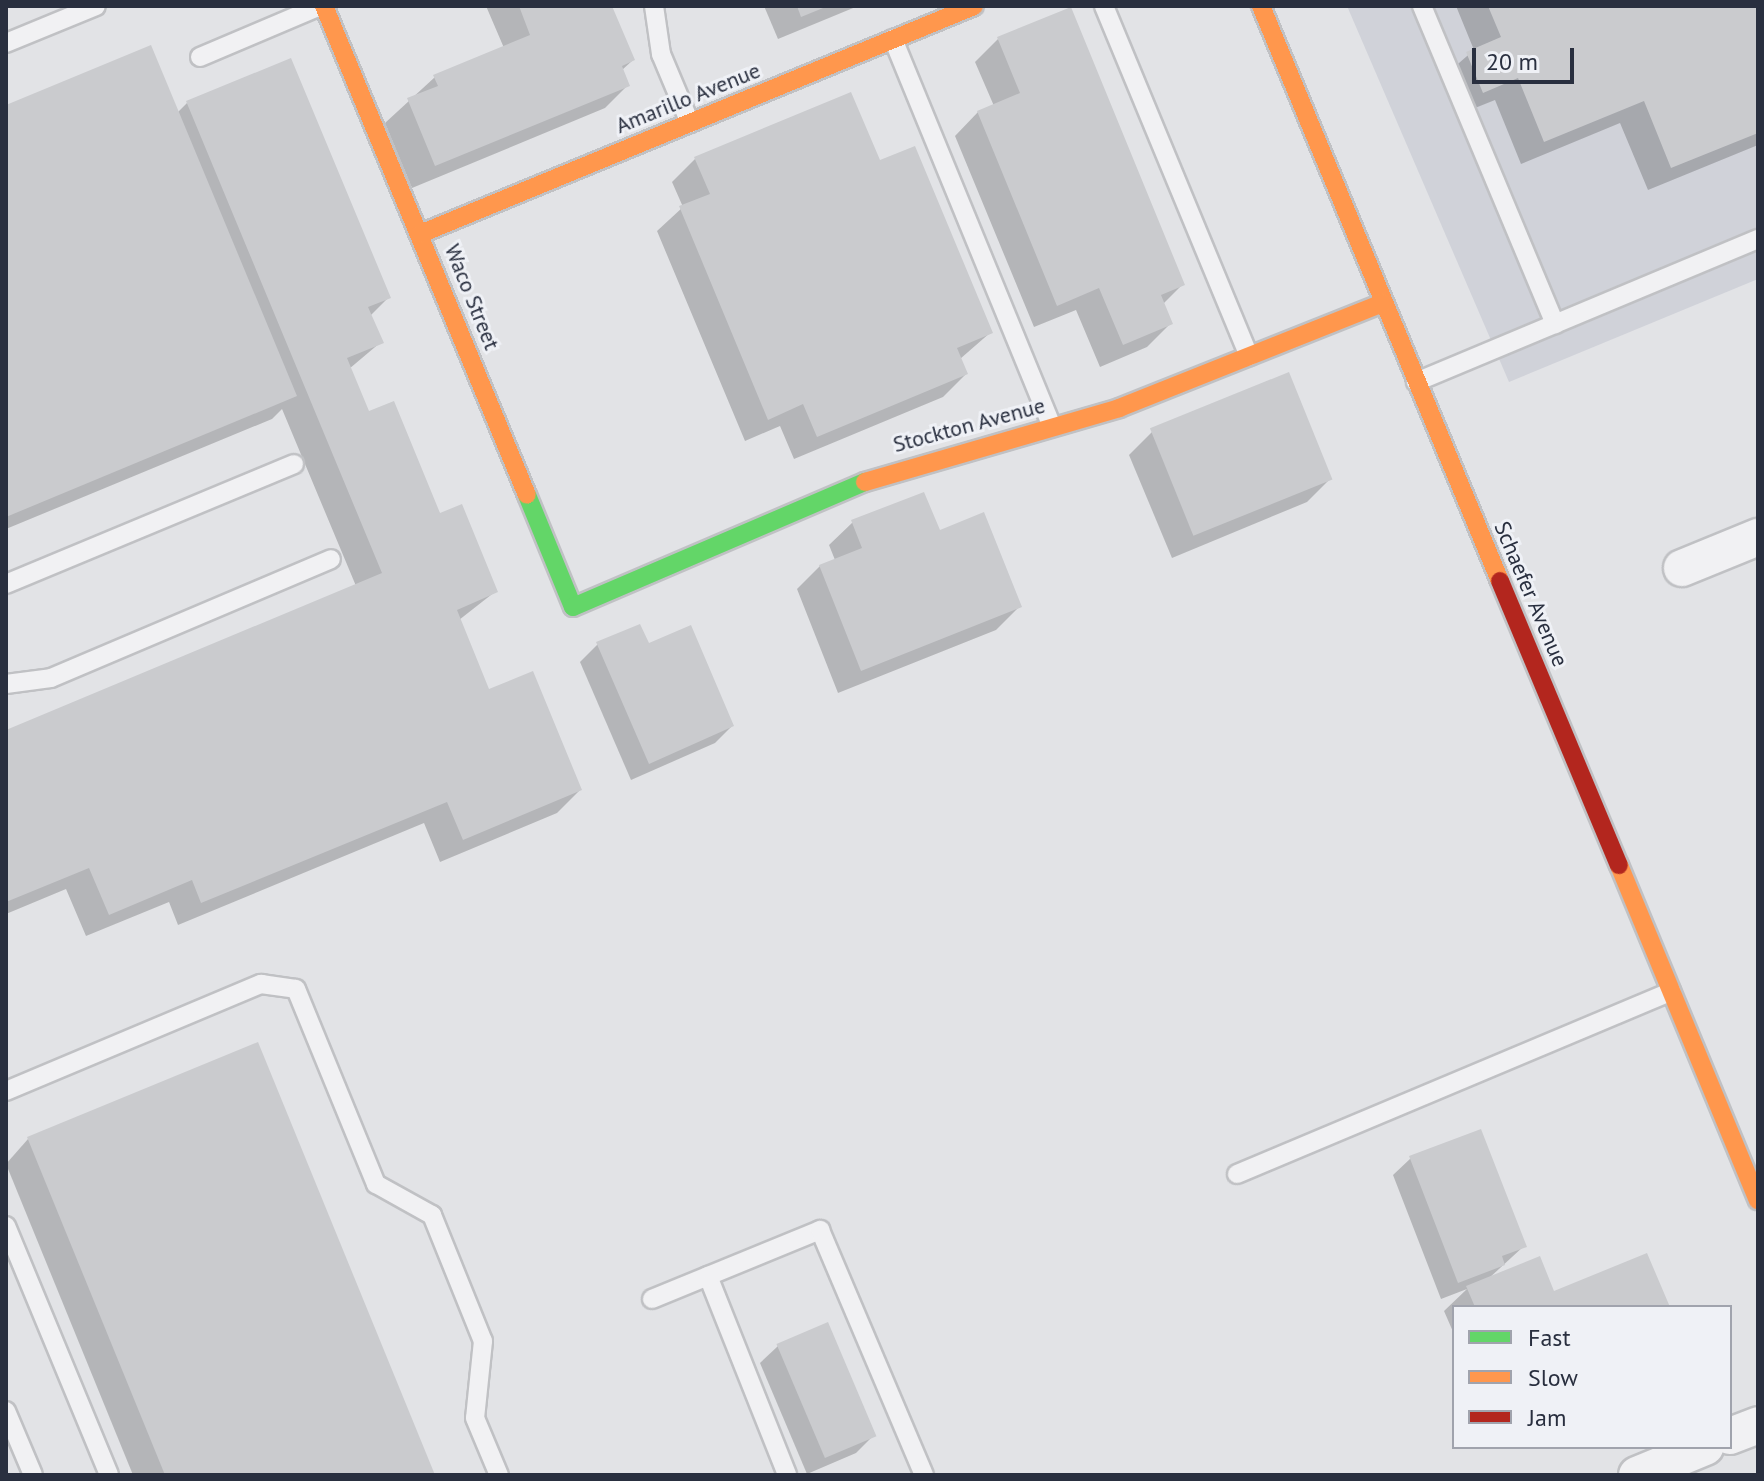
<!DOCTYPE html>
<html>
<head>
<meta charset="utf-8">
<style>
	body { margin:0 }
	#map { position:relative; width:1764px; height:1481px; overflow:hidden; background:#e2e3e6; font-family:"PT Sans",sans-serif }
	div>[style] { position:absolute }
	.built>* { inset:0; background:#d0d2d9 }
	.shadow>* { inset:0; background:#0003 }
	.building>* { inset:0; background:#cacbce; transform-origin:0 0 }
	.roads { filter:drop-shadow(2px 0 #c0c1c4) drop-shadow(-2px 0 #c0c1c4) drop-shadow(0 2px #c0c1c4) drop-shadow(0 -2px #c0c1c4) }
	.lane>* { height:18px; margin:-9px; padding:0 9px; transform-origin:9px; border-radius:9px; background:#f1f1f3 }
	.street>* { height:36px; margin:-18px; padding:0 18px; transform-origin:18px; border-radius:18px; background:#f1f1f3 }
	.fast>* { height:18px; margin:-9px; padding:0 9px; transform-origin:9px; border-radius:9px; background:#63d668 }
	.slow>* { height:18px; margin:-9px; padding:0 9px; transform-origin:9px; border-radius:9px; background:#ff974d }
	.jam>* { height:18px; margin:-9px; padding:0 9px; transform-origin:9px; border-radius:9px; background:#b3261e }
	span { translate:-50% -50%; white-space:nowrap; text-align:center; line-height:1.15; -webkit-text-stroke:6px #eff1f6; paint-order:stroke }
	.street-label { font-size:22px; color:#292f3f }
	.frame { position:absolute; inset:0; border:8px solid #292f3f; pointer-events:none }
	.legend { position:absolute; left:1452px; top:1305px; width:280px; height:144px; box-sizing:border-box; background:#eff1f6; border:2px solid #a0a3ad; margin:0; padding:10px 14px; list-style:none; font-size:24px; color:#292f3f }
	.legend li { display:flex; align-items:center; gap:16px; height:40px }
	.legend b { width:40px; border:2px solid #a0a3ad }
	.scale { position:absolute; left:1472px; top:48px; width:102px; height:36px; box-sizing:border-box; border:4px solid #292f3f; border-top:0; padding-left:10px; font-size:24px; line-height:28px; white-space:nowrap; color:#292f3f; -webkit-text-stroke:6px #eff1f6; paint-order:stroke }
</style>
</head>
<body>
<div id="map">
	<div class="built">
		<i style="clip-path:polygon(1347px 6px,1758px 6px,1758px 279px,1509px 382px)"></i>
	</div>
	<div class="shadow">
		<i style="clip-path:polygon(486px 6px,610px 6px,633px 60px,622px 70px,628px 85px,605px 108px,412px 188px,385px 123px,435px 77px,504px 48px)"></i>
		<i style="clip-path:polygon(764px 6px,858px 6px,778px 39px)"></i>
		<i style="clip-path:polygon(1456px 6px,1758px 6px,1758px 145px,1648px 190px,1620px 123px,1521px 164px,1495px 100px,1460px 114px,1444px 76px,1474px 50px)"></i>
		<i style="clip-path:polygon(998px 39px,1183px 284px,1162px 305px,1170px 324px,1147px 347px,1100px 367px,1076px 310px,1034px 327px,955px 136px,978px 112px,994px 106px,975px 62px)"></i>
		<i style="clip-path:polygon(187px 103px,389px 297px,370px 316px,381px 342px,349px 369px,368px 414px,496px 591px,459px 620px,488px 692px,580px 790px,557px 813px,440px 862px,424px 823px,178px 925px,169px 902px,86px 936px,66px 889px,6px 914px,6px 732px,356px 586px,282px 409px,272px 419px,6px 529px,6px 107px,177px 113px)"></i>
		<i style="clip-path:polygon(695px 159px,879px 163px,991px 332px,960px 359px,966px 374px,943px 397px,794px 459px,780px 426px,745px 441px,657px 231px,683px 207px,672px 182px)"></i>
		<i style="clip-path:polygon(1152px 432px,1331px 478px,1307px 502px,1172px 558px,1129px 455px)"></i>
		<i style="clip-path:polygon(853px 522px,939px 533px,1019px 607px,996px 630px,838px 693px,797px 589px,820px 566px,835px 560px,829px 545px)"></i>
		<i style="clip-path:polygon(598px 644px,648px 646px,732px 726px,715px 743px,631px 780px,580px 662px)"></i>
		<i style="clip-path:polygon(28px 1139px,433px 1475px,133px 1475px,6px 1164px)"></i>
		<i style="clip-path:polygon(1411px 1158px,1524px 1246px,1487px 1280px,1553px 1294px,1668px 1307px,1454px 1307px,1454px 1334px,1444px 1311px,1467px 1289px,1441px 1299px,1393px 1175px)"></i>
		<i style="clip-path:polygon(827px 1325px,874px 1435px,856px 1453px,807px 1474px,760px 1363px,778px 1346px)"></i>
	</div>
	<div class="building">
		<i style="clip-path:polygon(519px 6px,612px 6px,635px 60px,622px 66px,630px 86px,435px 166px,407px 98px,438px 86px,433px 75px,530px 35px)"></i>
		<i style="clip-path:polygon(797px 6px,828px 6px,801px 17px)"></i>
		<i style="clip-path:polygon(1488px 6px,1758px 6px,1758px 133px,1671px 168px,1644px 101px,1544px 142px,1518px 78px,1483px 93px,1466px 52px,1501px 37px)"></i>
		<i style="clip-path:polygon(1071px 7px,1185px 285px,1161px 295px,1173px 324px,1123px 345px,1099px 288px,1057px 306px,977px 111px,1020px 93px,997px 37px)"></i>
		<i style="clip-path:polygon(151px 45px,297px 396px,6px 517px,6px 105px)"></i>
		<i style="clip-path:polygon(291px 58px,391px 298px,368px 307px,384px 343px,347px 358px,369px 411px,394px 401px,440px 513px,462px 504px,498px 592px,457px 610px,489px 689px,533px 671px,582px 790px,463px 840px,447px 802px,201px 903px,192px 880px,109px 915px,89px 868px,6px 902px,6px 730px,382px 573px,186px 101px)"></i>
		<i style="clip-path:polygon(851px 92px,880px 160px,915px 146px,993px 333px,957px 348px,968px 374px,817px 437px,803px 404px,768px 420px,679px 206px,710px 194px,694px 157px)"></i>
		<i style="left:1289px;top:372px;width:116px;height:150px;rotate:68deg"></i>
		<i style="clip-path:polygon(924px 492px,940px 530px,984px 512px,1022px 607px,861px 671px,819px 565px,862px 548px,851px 520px)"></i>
		<i style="clip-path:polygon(640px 624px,649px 643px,691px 625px,734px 726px,649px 764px,596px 642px)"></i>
		<i style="clip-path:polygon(258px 1042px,435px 1475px,165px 1475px,27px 1137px)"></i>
		<i style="clip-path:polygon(1481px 1129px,1527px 1247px,1502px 1256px,1505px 1265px,1458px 1283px,1409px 1156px)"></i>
		<i style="clip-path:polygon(1647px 1253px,1670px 1307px,1475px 1307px,1466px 1286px,1540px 1256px,1554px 1291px)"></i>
		<i style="left:828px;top:1322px;width:124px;height:56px;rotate:67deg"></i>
	</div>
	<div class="roads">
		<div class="lane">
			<i style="left:654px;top:6px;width:49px;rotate:81.7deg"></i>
			<i style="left:661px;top:54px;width:75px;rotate:67.2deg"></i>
			<i style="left:1104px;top:6px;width:379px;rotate:67.5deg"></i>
			<i style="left:1422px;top:6px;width:345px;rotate:67.3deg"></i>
			<i style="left:893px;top:39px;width:419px;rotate:67.7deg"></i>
			<i style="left:6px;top:43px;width:97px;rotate:-22.3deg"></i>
			<i style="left:200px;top:57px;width:130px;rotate:-23deg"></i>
			<i style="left:1416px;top:382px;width:371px;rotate:-22.7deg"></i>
			<i style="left:6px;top:584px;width:312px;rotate:-22.6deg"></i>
			<i style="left:6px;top:684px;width:45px;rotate:-7.6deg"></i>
			<i style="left:51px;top:678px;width:304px;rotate:-23deg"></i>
			<i style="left:6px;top:1091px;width:277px;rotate:-22.8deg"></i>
			<i style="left:261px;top:984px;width:35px;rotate:8deg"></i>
			<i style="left:296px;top:989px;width:211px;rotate:67.7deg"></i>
			<i style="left:376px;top:1184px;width:64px;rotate:29deg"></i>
			<i style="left:432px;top:1215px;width:136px;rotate:68deg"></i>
			<i style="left:483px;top:1341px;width:77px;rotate:95.9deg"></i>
			<i style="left:475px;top:1418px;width:62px;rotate:67.2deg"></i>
			<i style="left:1237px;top:1174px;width:471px;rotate:-22.8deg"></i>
			<i style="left:6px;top:1226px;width:269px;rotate:67.5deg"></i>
			<i style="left:708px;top:1276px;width:214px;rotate:68.3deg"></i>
			<i style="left:652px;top:1299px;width:182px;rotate:-22.3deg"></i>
			<i style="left:820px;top:1230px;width:266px;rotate:67deg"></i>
			<i style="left:6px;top:1411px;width:69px;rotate:67.1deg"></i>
		</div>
		<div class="street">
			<i style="left:1682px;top:568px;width:82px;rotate:-22.2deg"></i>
			<i style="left:1730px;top:1436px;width:30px;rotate:-21deg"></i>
			<i style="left:1637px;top:1475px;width:74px;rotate:-22.4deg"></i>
		</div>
		<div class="fast">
			<i style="left:527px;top:495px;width:121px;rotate:67.7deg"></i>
			<i style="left:573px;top:607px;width:318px;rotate:-23.2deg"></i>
		</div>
		<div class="slow">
			<i style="left:324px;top:6px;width:529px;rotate:67.46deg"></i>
			<i style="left:1261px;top:6px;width:623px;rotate:67.43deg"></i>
			<i style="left:420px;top:234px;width:599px;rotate:-22.37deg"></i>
			<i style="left:865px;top:482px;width:265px;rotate:-16.2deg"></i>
			<i style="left:1119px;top:408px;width:284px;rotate:-21.7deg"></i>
			<i style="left:1619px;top:865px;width:363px;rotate:67.5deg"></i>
		</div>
		<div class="jam">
			<i style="left:1500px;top:581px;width:308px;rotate:67.3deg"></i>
		</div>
	</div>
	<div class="street-label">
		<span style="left:688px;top:98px;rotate:-22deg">Amarillo Avenue</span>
		<span style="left:472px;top:297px;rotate:68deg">Waco Street</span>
		<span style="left:969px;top:425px;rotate:-15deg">Stockton Avenue</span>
		<span style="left:1531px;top:594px;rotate:67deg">Schaefer Avenue</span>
	</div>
	<div class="frame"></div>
	<ul class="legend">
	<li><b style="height:10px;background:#63d668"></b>Fast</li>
	<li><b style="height:10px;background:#ff974d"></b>Slow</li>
	<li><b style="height:10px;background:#b3261e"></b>Jam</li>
	</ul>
	<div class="scale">20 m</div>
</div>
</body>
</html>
